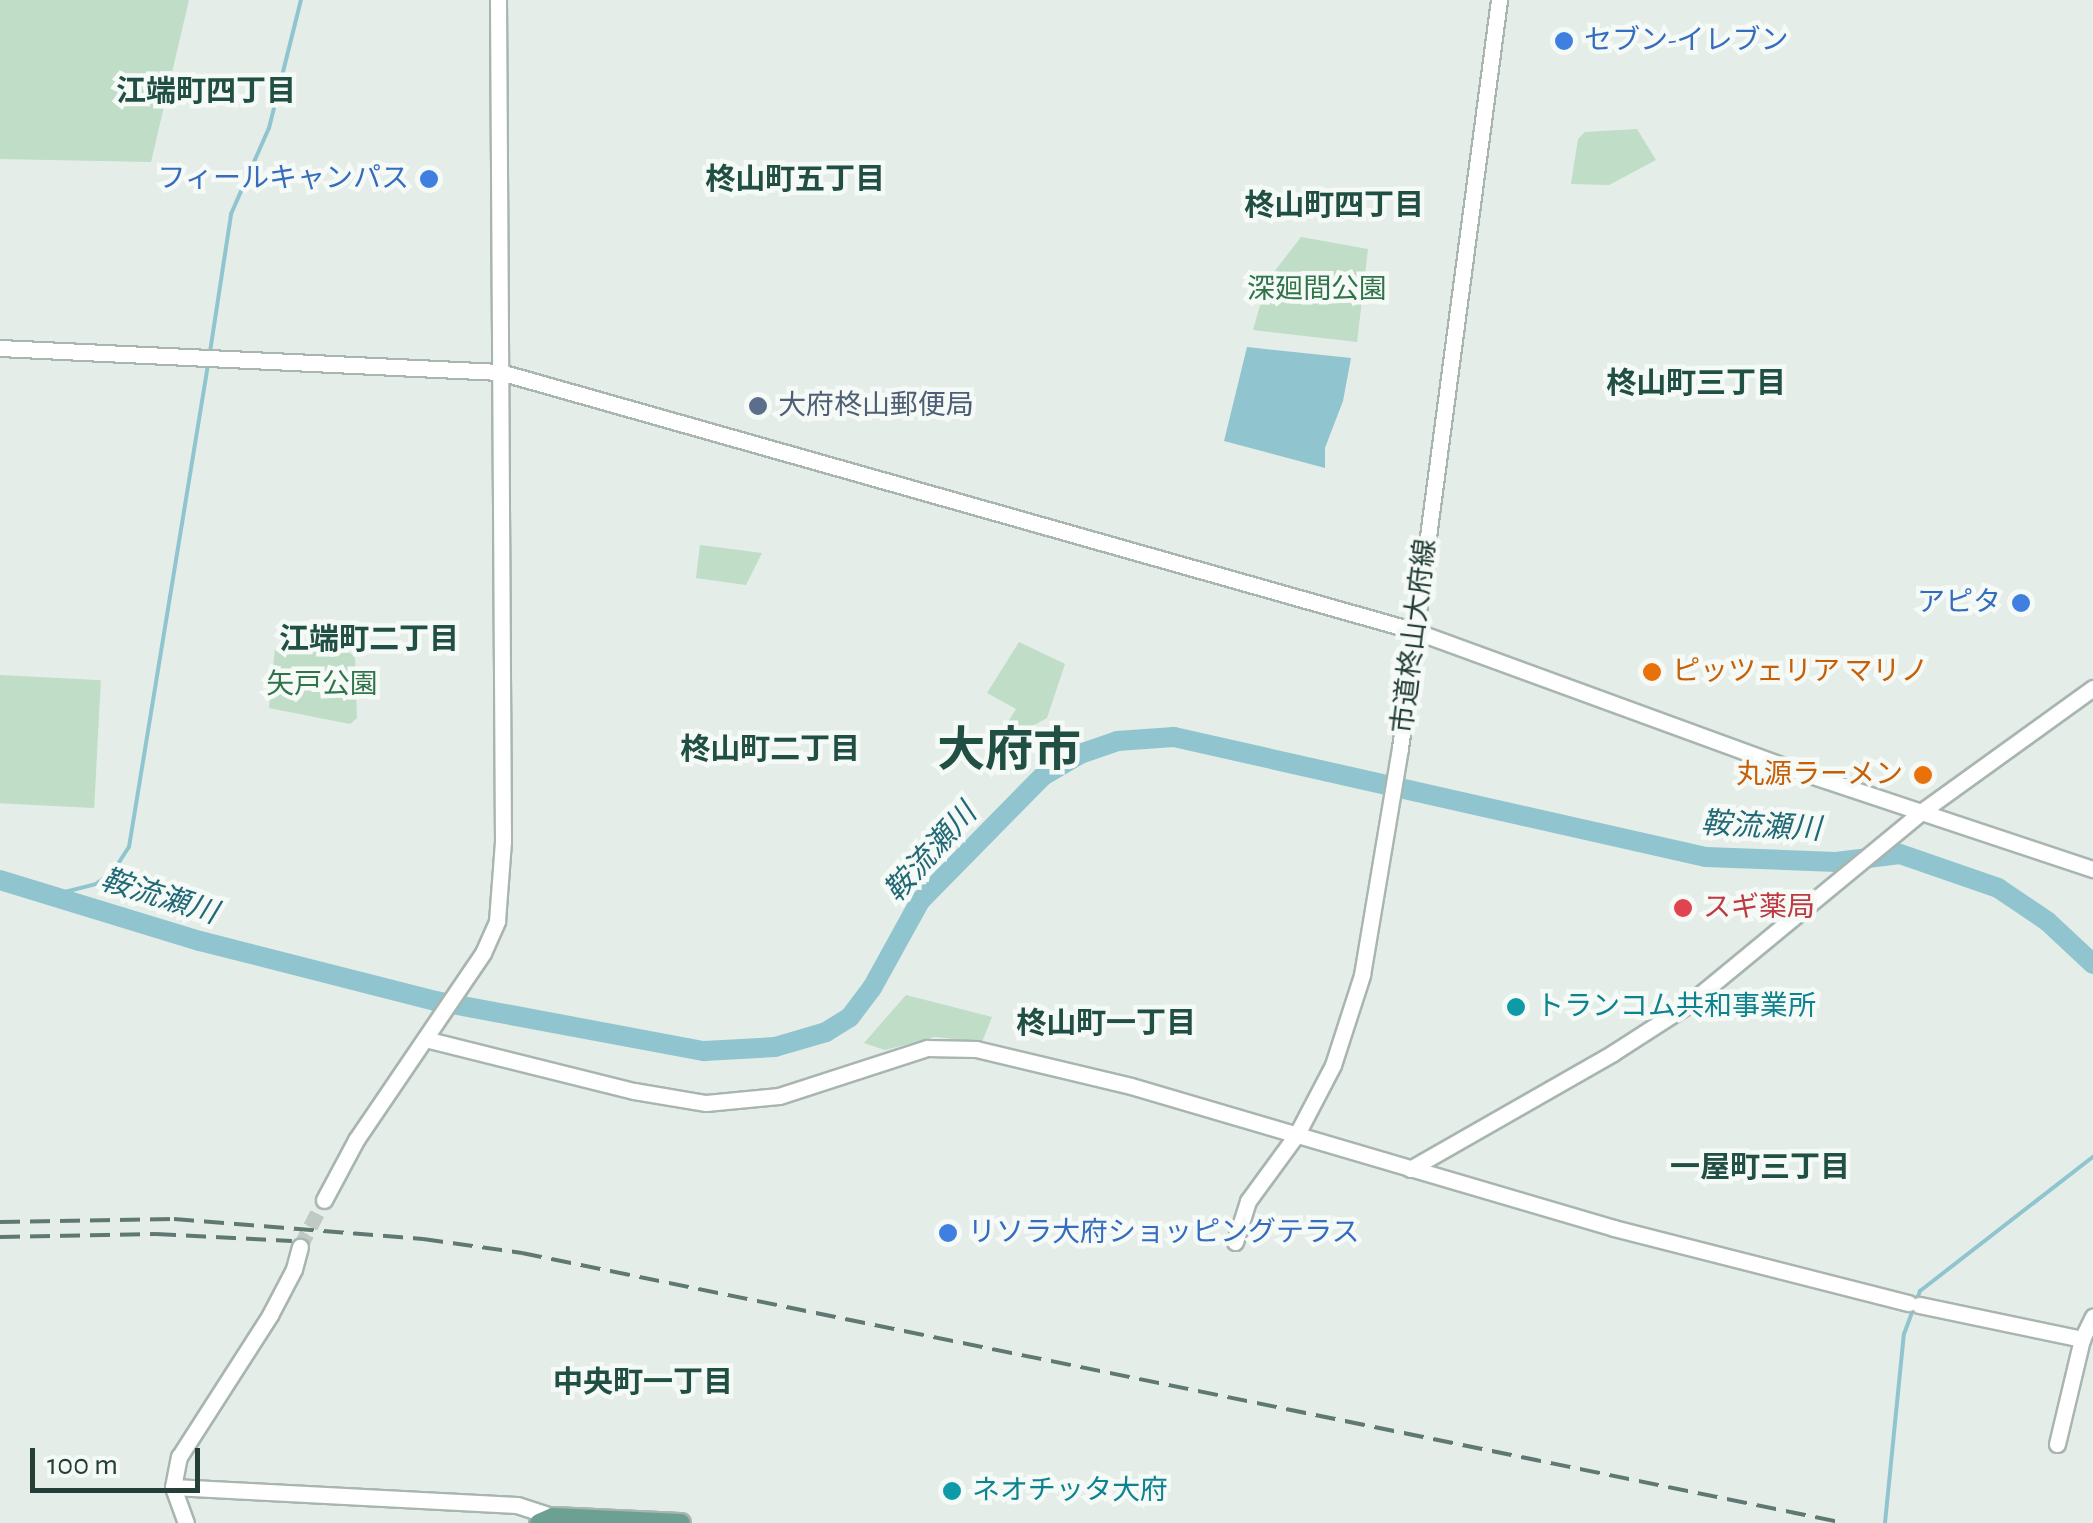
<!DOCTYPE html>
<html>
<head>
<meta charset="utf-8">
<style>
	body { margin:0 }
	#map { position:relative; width:2093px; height:1523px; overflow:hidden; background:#e5ede9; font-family:"Alegreya Sans","Noto Sans JP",sans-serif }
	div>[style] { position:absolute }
	.green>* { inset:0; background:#bfddc7; transform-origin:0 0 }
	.water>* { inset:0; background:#90c5cf }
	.stream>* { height:4px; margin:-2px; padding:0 2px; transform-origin:2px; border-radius:2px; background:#90c5cf }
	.river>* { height:20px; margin:-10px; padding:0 10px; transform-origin:10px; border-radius:10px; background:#90c5cf }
	.tertiary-tunnel>* { height:15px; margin-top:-7.5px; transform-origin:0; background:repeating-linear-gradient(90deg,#bfcac5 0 15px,transparent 0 23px) }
	.roads { filter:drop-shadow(2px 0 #a8b5b0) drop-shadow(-2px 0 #a8b5b0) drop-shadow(0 2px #a8b5b0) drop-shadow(0 -2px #a8b5b0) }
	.tertiary>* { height:15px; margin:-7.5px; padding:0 7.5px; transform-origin:7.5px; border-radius:7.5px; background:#fff }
	.primary>* { height:18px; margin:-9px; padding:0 9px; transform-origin:9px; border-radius:9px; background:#6ca093 }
	.rail>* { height:4px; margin-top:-2px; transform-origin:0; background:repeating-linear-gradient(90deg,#5f7972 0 20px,transparent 0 30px) }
	.dots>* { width:28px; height:28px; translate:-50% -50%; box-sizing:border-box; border:5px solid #f5faf7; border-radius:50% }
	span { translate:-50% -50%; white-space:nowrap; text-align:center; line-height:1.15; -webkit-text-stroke:9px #f5faf7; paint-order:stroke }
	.shop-label { font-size:28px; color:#366cbe }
	.left { translate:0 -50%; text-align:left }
	.right { translate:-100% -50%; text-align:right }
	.park-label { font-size:28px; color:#31734b }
	.service-label { font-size:28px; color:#4e5e75 }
	.street-label { font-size:28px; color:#253e37 }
	.food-label { font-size:28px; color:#c56008 }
	.health-label { font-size:28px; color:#be3a42 }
	.culture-label { font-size:28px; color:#0d838f }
	.neighbourhood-label { font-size:30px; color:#214f44; font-weight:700 }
	.water-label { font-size:30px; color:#216977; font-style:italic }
	.town-label { font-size:48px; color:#214f44; font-weight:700 }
	.scale { position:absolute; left:30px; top:1448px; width:170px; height:45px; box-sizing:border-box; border:5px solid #253e37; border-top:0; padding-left:12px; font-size:30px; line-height:35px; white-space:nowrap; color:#253e37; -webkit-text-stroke:8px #f5faf7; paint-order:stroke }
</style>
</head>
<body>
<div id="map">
	<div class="green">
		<i style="clip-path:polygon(0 0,189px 0,151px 162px,0 159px)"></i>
		<i style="clip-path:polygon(1637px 129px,1656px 160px,1609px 185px,1571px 184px,1578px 139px,1585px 132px)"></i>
		<i style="clip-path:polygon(1301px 237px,1368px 249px,1357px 342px,1253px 330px,1267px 281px)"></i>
		<i style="clip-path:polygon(700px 545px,762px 553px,746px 585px,696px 578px)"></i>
		<i style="clip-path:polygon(1019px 642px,1065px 664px,1047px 718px,992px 748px,1016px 709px,987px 693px)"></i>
		<i style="clip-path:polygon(275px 648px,349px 652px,355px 657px,357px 718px,350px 724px,269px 708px)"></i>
		<i style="left:0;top:675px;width:101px;height:128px;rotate:3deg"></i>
		<i style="clip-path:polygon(906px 995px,992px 1017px,982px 1042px,935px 1037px,885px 1050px,864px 1043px)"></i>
	</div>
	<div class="water">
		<i style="clip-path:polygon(1247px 347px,1351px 358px,1343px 401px,1325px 448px,1325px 468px,1224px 441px)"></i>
	</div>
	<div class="stream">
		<i style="left:210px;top:352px;width:140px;rotate:-81.3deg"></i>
		<i style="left:231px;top:214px;width:94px;rotate:-66.2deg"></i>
		<i style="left:269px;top:128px;width:132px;rotate:-76deg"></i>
		<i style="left:53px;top:895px;width:44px;rotate:-14.3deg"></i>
		<i style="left:96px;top:884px;width:19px;rotate:-35deg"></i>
		<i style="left:112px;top:873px;width:31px;rotate:-57deg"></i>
		<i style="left:129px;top:847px;width:493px;rotate:-80.7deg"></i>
		<i style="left:1885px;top:1523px;width:190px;rotate:-84.3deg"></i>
		<i style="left:1904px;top:1334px;width:46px;rotate:-69.6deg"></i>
		<i style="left:1920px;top:1291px;width:219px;rotate:-37.8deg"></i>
	</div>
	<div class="river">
		<i style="left:0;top:880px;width:209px;rotate:17deg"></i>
		<i style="left:200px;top:941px;width:244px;rotate:14.3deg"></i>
		<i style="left:436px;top:1001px;width:273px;rotate:10.6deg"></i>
		<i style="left:704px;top:1051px;width:71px;rotate:-3.2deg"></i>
		<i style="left:775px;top:1047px;width:53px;rotate:-16.4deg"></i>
		<i style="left:826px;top:1032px;width:28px;rotate:-32deg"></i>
		<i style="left:850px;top:1017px;width:36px;rotate:-53deg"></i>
		<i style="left:872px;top:988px;width:99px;rotate:-61.1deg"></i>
		<i style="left:920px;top:901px;width:175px;rotate:-45.5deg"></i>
		<i style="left:1043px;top:776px;width:43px;rotate:-30.7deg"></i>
		<i style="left:1080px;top:754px;width:39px;rotate:-19deg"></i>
		<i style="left:1117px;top:741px;width:57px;rotate:-4deg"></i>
		<i style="left:1174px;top:737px;width:545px;rotate:12.71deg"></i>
		<i style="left:1706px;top:857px;width:130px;rotate:2.2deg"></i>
		<i style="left:1836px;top:862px;width:64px;rotate:-7.1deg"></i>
		<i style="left:1900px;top:854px;width:104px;rotate:19.1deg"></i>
		<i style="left:1998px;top:888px;width:59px;rotate:34deg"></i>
		<i style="left:2047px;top:921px;width:63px;rotate:43.1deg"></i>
	</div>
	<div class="tertiary-tunnel">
		<i style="left:300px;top:1247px;width:53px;rotate:-62.9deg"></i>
	</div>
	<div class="roads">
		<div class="tertiary">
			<i style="left:0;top:348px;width:501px;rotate:2.75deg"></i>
			<i style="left:500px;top:372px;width:951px;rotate:15.8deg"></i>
			<i style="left:1415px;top:631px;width:392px;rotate:20.1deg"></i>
			<i style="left:1783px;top:766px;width:327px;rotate:18.4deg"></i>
			<i style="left:425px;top:1039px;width:215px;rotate:14deg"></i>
			<i style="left:634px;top:1091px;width:73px;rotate:9.5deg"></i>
			<i style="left:706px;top:1103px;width:73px;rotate:-5.5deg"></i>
			<i style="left:779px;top:1096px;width:156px;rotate:-18deg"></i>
			<i style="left:927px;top:1048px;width:49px;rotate:1.2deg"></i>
			<i style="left:976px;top:1049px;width:159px;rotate:13.4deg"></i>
			<i style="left:1131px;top:1086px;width:503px;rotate:16.38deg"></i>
			<i style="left:1614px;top:1228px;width:304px;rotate:14.3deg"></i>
			<i style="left:1410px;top:1169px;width:234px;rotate:-29.7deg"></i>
			<i style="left:1613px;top:1053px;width:87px;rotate:-32.8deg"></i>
			<i style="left:1686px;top:1006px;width:305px;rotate:-39.5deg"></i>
			<i style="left:1921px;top:812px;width:212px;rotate:-35.8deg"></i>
			<i style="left:324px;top:1200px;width:68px;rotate:-61.9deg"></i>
			<i style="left:356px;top:1140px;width:226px;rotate:-55.8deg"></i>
			<i style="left:483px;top:953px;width:35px;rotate:-66deg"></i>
			<i style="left:497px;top:921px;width:79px;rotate:-85.7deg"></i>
			<i style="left:503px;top:842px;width:842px;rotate:-90.34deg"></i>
			<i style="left:1235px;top:1242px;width:43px;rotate:-72.4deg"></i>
			<i style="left:1248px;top:1201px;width:83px;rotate:-53.8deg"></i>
			<i style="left:1297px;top:1134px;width:78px;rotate:-62.4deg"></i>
			<i style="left:1333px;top:1065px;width:95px;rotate:-72.1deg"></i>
			<i style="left:1362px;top:975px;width:230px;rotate:-80.5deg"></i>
			<i style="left:1400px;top:748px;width:755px;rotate:-82.46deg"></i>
			<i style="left:1919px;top:1305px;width:167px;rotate:11.8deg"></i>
			<i style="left:2057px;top:1444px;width:108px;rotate:-76.6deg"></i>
			<i style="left:2082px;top:1339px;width:25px;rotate:-64deg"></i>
			<i style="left:173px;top:1487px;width:344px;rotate:3deg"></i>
			<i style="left:517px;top:1505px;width:38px;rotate:18deg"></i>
			<i style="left:186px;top:1523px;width:38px;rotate:-110deg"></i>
			<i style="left:173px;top:1487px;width:31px;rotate:-79deg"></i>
			<i style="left:179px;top:1457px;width:169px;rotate:-57.3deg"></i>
			<i style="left:270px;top:1315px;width:52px;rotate:-62.4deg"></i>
			<i style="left:294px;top:1269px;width:23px;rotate:-75deg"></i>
		</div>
		<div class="primary">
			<i style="left:539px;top:1523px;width:15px;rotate:-23deg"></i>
			<i style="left:553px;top:1517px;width:128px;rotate:2.7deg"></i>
		</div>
	</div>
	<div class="rail">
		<i style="left:0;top:1222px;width:174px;rotate:-1deg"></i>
		<i style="left:174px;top:1219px;width:250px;rotate:4.6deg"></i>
		<i style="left:423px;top:1239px;width:100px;rotate:8deg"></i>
		<i style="left:522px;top:1253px;width:1349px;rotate:11.54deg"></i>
		<i style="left:0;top:1237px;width:156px;rotate:-1.1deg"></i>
		<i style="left:156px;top:1234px;width:136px;rotate:2.9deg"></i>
	</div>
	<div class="dots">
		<i style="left:1564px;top:41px;background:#3f7fe0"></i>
		<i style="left:429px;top:179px;background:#3f7fe0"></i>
		<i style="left:758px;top:406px;background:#5c6f8a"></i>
		<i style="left:2021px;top:603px;background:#3f7fe0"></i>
		<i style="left:1652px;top:672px;background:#e8710a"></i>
		<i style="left:1923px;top:775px;background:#e8710a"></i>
		<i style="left:1683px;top:908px;background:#e0444e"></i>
		<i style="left:1516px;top:1007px;background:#0f9aa8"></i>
		<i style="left:948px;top:1233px;background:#3f7fe0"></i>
		<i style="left:952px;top:1491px;background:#0f9aa8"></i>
	</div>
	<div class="shop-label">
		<span class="left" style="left:1584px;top:41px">セブン-イレブン</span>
		<span class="right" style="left:409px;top:179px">フィールキャンパス</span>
		<span class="right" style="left:2001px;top:603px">アピタ</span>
		<span class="left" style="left:968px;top:1233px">リソラ大府ショッピングテラス</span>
	</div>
	<div class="park-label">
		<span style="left:1317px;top:290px">深廻間公園</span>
		<span style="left:322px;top:685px">矢戸公園</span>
	</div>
	<div class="service-label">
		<span class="left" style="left:778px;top:406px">大府柊山郵便局</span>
	</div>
	<div class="street-label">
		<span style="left:1415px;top:636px;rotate:-83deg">市道柊山大府線</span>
	</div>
	<div class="food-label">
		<span class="left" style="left:1672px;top:672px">ピッツェリア マリノ</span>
		<span class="right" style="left:1903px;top:775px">丸源ラーメン</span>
	</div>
	<div class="health-label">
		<span class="left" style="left:1703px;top:908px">スギ薬局</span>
	</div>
	<div class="culture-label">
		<span class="left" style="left:1536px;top:1007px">トランコム共和事業所</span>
		<span class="left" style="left:972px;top:1491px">ネオチッタ大府</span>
	</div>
	<div class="neighbourhood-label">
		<span style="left:206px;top:92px">江端町四丁目</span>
		<span style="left:795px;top:180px">柊山町五丁目</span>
		<span style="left:1334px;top:206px">柊山町四丁目</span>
		<span style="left:1696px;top:384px">柊山町三丁目</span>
		<span style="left:369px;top:640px">江端町二丁目</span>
		<span style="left:770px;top:750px">柊山町二丁目</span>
		<span style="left:1106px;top:1024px">柊山町一丁目</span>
		<span style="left:1760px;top:1168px">一屋町三丁目</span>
		<span style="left:643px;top:1383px">中央町一丁目</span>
	</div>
	<div class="water-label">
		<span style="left:1761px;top:827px;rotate:3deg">鞍流瀬川</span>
		<span style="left:931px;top:853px;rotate:-48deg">鞍流瀬川</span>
		<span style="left:159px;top:897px;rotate:17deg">鞍流瀬川</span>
	</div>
	<div class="town-label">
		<span style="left:1009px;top:753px">大府市</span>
	</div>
	<div class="scale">100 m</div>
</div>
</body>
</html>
